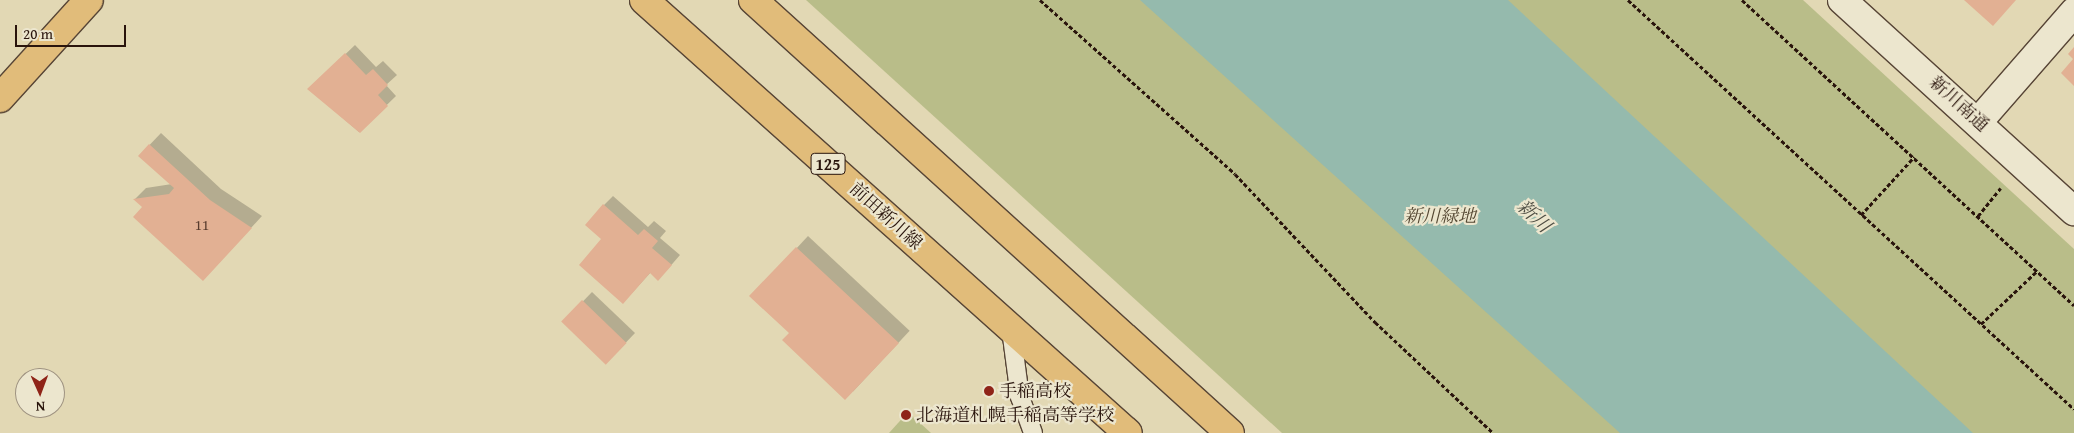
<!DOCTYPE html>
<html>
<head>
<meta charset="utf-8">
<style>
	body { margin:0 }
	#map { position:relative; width:2074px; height:433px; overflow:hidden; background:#e2d8b4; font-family:"Gentium Book Plus","Noto Serif JP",serif }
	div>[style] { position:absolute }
	.green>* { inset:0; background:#b9bd89 }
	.water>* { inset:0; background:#95baad }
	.shadow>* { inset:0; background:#0003; transform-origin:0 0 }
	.building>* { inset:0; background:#e2b093; transform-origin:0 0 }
	.path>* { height:3px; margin-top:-1.5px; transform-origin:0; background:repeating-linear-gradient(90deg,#29140c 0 4px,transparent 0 6.5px) }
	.roads { filter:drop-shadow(1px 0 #574536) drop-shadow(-1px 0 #574536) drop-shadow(0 1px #574536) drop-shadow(0 -1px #574536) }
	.service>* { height:18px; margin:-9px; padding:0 9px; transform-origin:9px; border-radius:9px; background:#ece6ce }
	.minor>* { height:28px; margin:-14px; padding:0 14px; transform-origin:14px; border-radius:14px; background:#ece6ce }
	.tertiary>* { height:28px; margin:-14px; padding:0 14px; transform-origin:14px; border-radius:14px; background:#ece6ce }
	.primary>* { height:28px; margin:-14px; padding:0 14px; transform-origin:14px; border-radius:14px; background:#e1bc7a }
	.dots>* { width:14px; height:14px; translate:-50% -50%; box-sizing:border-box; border:2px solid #ece6ce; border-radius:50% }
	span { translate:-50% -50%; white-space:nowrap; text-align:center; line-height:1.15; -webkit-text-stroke:4.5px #ece6ce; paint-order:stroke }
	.number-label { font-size:15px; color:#573b2e }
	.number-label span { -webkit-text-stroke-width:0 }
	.shield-label span { padding:1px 4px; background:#ece6ce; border:1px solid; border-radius:4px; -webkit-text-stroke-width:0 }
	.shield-label { font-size:16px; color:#29140c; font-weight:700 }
	.street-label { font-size:18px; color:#29140c }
	.park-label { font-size:18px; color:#544732; font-style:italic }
	.poi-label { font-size:18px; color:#29140c }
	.left { translate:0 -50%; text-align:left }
	.water-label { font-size:19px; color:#4f4e44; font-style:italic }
	.north { position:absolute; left:15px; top:368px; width:50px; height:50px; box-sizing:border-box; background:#ece6ce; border:1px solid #9e9280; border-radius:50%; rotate:178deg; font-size:14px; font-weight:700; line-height:20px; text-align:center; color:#29140c }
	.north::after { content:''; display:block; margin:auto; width:18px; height:22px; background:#8f2418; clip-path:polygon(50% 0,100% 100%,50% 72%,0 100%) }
	.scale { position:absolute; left:15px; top:25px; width:111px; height:22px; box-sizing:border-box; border:2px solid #29140c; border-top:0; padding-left:6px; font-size:15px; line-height:18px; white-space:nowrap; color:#29140c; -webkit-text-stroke:4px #ece6ce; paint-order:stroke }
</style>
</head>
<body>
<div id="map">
	<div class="green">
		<i style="clip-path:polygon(806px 0,1803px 0,2074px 249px,2074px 433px,1282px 433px)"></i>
		<i style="clip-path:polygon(908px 412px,931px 433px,889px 433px)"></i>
	</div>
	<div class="water">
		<i style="clip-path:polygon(1140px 0,1508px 0,1973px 433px,1620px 433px)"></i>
	</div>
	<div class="shadow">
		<i style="clip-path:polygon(355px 45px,376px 67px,383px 61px,397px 75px,386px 85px,396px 96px,359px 132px,309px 89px)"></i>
		<i style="clip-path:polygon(161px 133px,221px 189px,262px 216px,214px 268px,135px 199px,146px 188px,172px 184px,139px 156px)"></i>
		<i style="clip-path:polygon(613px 196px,648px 227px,654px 221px,666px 231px,660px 238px,680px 255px,667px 270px,651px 272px,632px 293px,603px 239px,604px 205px)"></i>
		<i style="left:808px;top:236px;width:139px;height:83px;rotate:43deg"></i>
		<i style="clip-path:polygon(592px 292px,635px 333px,615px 354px,563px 322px)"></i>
	</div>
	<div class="building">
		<i style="clip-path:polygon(1964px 0,2016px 0,1993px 26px)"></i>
		<i style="clip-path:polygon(2074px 47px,2074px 86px,2061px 73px,2073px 59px,2068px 54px)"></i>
		<i style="clip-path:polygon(345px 53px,366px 75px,373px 69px,388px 85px,378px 95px,388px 106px,360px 133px,307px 89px)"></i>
		<i style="clip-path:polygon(149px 144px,210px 200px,252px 228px,203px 281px,133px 217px,142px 207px,133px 199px,169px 194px,174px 188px,138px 156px)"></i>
		<i style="clip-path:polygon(603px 204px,638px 235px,644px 229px,658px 241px,652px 248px,672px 265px,658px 281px,650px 273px,623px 304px,579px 265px,601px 239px,585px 225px)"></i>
		<i style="clip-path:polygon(796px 247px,899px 343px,845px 400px,782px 340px,789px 333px,749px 296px)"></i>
		<i style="left:582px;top:300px;width:62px;height:30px;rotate:44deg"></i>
	</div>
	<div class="path">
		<i style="left:1040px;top:0;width:261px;rotate:41.7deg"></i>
		<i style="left:1235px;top:174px;width:204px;rotate:46.6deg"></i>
		<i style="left:1375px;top:322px;width:162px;rotate:43.2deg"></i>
		<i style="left:1628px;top:0;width:605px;rotate:42.52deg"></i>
		<i style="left:1742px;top:0;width:451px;rotate:42.6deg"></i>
		<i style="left:1861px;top:215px;width:79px;rotate:-47.6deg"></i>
		<i style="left:1978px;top:216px;width:36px;rotate:-51deg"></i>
		<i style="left:1981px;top:324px;width:77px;rotate:-43.4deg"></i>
	</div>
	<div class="roads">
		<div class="service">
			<i style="left:1011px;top:329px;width:69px;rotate:82.5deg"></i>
			<i style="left:1020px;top:397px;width:38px;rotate:70deg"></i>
		</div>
		<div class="minor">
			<i style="left:1979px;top:121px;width:145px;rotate:-48.9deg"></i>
		</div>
		<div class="tertiary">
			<i style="left:1842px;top:0;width:314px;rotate:42.3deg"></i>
		</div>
		<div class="primary">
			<i style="left:644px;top:0;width:649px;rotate:41.82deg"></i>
			<i style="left:753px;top:0;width:644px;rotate:42.23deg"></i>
			<i style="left:0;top:98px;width:132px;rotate:-47.8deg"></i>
		</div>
	</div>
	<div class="dots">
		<i style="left:989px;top:391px;background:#8f2418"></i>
		<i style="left:906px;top:415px;background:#8f2418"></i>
	</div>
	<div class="number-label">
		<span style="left:202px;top:225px">11</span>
	</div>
	<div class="shield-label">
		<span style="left:828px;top:164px">125</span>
	</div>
	<div class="street-label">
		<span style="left:1959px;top:104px;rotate:42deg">新川南通</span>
		<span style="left:886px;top:216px;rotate:42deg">前田新川線</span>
	</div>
	<div class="park-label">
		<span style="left:1440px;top:216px">新川緑地</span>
	</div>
	<div class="poi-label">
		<span class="left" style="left:999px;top:391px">手稲高校</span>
		<span class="left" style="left:916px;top:415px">北海道札幌手稲高等学校</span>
	</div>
	<div class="water-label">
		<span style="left:1534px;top:216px;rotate:43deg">新川</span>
	</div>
	<div class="north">N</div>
	<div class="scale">20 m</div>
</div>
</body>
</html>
